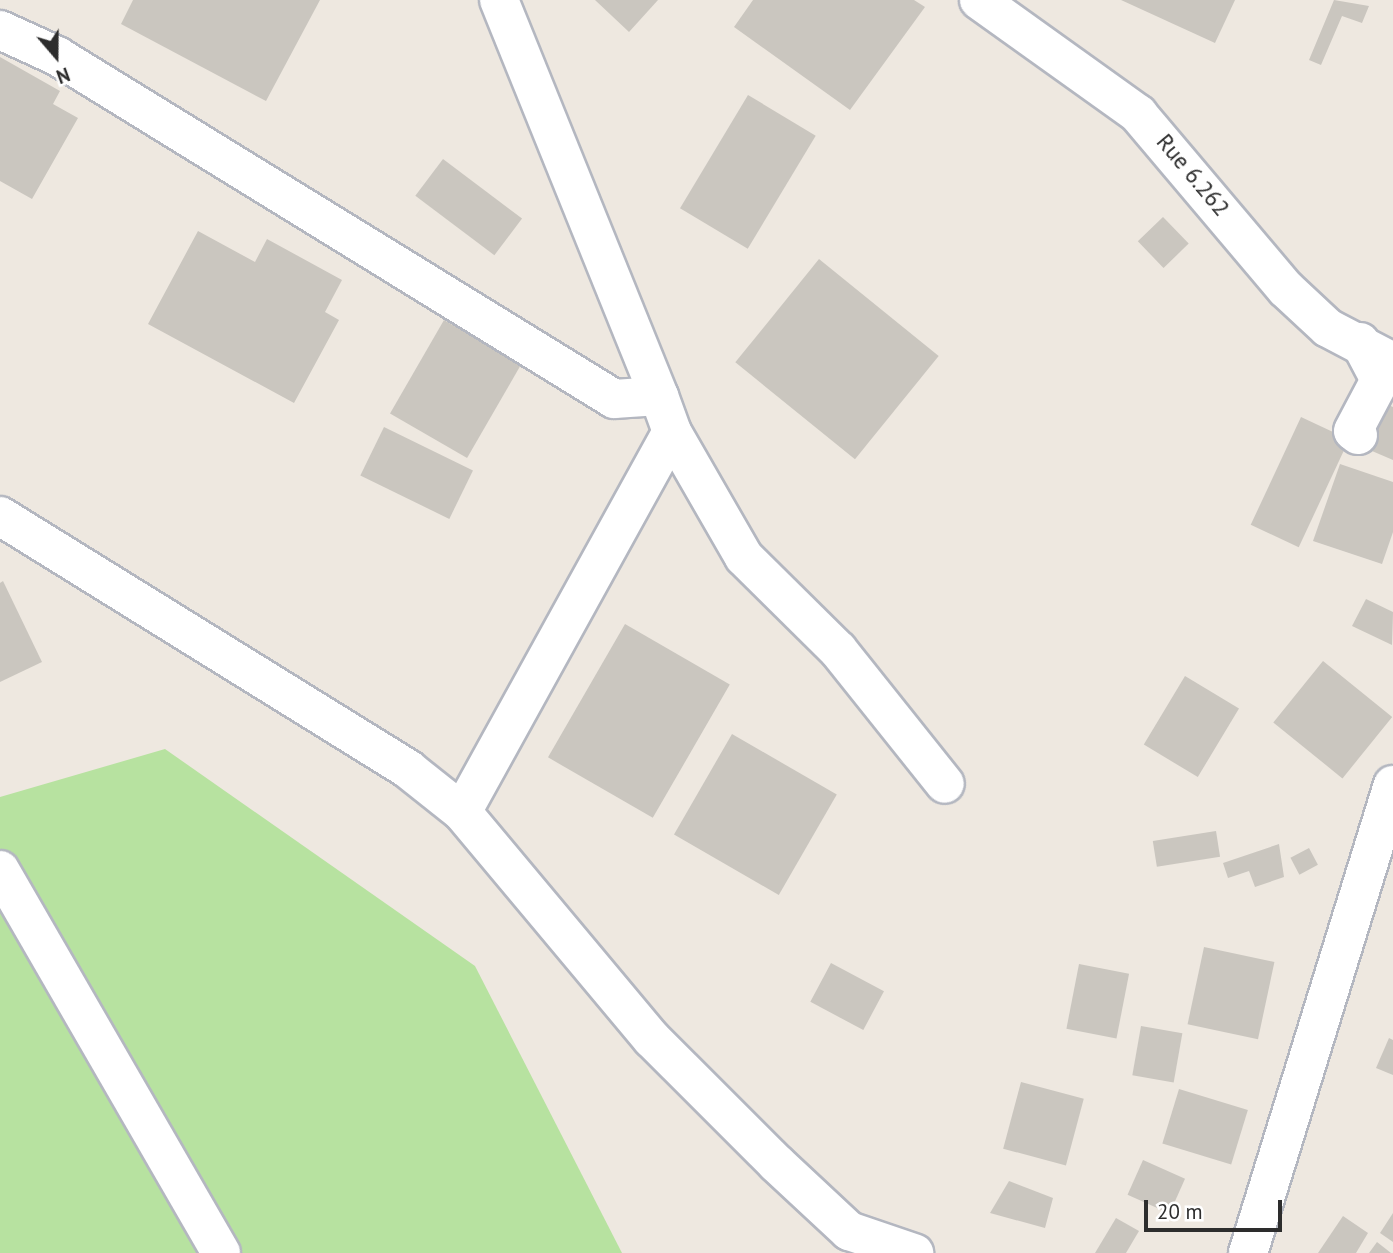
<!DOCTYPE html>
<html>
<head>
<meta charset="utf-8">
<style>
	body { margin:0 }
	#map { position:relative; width:1393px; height:1253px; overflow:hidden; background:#eee8e0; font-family:"PT Sans",sans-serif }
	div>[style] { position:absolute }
	.green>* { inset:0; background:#b7e2a0 }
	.building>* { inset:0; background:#cac6bf; transform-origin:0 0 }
	.roads { filter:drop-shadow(2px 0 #b4b7c0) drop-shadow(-2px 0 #b4b7c0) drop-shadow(0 2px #b4b7c0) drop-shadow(0 -2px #b4b7c0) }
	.minor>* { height:38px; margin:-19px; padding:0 19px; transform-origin:19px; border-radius:19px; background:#fff }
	span { translate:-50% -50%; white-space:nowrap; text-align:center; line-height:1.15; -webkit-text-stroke:7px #fff; paint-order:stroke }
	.street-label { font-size:23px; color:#2d2d2d }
	.north { position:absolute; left:21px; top:21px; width:70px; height:70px; -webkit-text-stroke:5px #fff; paint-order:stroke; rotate:160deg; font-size:19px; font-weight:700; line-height:28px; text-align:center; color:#2d2d2d }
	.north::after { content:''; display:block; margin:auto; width:24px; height:32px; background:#2d2d2d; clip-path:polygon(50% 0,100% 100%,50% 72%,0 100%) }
	.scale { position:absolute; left:1144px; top:1200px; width:138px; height:32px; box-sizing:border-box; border:4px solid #2d2d2d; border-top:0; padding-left:9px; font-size:21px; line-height:24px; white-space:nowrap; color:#2d2d2d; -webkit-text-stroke:5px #fff; paint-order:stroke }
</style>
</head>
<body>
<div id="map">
	<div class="green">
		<i style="clip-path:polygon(165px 749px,475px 966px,622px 1253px,0 1253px,0 797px)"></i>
	</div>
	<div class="building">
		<i style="clip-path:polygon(133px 0,320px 0,266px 101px,121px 24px)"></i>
		<i style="clip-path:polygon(595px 0,658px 0,629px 32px)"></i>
		<i style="clip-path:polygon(753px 0,914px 0,925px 7px,850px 110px,734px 27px)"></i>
		<i style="clip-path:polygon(1121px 0,1235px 0,1215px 43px)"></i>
		<i style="clip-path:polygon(1334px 0,1369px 6px,1362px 23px,1342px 16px,1321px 65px,1309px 60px)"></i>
		<i style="clip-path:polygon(0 57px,60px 91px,53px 104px,78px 118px,32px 199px,0 181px)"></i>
		<i style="left:748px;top:95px;width:79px;height:132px;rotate:31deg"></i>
		<i style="left:443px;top:159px;width:99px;height:46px;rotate:37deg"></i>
		<i style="left:1163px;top:217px;width:37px;height:35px;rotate:46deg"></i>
		<i style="clip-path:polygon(198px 231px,255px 262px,267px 239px,342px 280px,325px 312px,339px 320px,294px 403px,148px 324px)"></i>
		<i style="left:819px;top:259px;width:154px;height:133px;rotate:39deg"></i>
		<i style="left:444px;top:320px;width:89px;height:108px;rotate:30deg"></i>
		<i style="clip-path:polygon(1377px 400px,1393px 407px,1393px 460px,1358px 445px)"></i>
		<i style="left:1301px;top:417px;width:53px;height:119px;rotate:25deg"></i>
		<i style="left:384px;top:427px;width:99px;height:54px;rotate:26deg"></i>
		<i style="clip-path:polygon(1340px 464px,1393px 482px,1393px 532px,1382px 564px,1313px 541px)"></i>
		<i style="clip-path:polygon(3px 581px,42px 662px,0 682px,0 583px)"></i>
		<i style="clip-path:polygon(1366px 599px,1393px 612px,1392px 645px,1352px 626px)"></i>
		<i style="left:625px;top:624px;width:121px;height:154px;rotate:30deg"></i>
		<i style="left:1323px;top:661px;width:89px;height:79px;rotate:39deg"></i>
		<i style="left:1185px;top:676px;width:63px;height:80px;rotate:31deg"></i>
		<i style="left:732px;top:734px;width:121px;height:116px;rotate:30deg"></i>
		<i style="left:1216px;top:831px;width:26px;height:64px;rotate:81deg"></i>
		<i style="clip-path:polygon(1279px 844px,1284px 877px,1255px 887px,1249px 871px,1228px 878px,1223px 863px)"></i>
		<i style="left:1309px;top:848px;width:19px;height:21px;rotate:62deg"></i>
		<i style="left:1204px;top:947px;width:72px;height:79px;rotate:12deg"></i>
		<i style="left:831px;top:963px;width:60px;height:44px;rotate:28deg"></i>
		<i style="left:1079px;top:964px;width:51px;height:66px;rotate:11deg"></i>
		<i style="left:1141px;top:1026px;width:42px;height:50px;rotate:10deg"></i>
		<i style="clip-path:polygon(1389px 1038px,1393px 1040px,1393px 1075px,1376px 1068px)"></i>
		<i style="left:1021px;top:1082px;width:65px;height:69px;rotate:15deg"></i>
		<i style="left:1179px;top:1089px;width:72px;height:57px;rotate:17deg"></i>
		<i style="left:1143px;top:1160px;width:46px;height:38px;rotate:24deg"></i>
		<i style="clip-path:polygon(1009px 1181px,1053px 1198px,1045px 1228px,990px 1213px)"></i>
		<i style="clip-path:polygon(1393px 1213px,1393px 1242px,1380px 1233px)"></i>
		<i style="clip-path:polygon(1343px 1216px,1368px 1233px,1356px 1253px,1318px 1253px)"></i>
		<i style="clip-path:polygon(1116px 1218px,1139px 1231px,1126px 1253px,1095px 1253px)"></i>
		<i style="clip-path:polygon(1377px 1242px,1391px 1253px,1369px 1253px)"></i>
	</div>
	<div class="roads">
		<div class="minor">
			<i style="left:499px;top:0;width:427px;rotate:68deg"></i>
			<i style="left:979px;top:0;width:196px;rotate:35.6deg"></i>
			<i style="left:1138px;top:114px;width:229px;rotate:49.8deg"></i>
			<i style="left:1286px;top:289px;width:57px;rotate:42.9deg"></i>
			<i style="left:1328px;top:328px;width:73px;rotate:27.6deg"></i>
			<i style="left:0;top:30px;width:63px;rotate:24.5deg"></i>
			<i style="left:57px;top:56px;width:654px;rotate:31.62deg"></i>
			<i style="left:614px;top:399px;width:45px;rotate:-3.8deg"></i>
			<i style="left:659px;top:396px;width:38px;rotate:70deg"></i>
			<i style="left:672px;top:432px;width:144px;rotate:60.1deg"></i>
			<i style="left:744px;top:557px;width:132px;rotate:44.7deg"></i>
			<i style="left:838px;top:650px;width:171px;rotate:51.4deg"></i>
			<i style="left:1358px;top:435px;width:6px;rotate:-141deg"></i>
			<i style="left:1353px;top:431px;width:58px;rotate:-62.1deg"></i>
			<i style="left:1380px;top:380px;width:43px;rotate:-117.8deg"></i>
			<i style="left:0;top:516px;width:481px;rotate:31.8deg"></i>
			<i style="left:409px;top:770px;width:68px;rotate:38.4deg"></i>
			<i style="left:462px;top:812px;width:296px;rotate:50.1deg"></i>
			<i style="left:652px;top:1039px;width:175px;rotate:45deg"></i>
			<i style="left:776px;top:1163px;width:100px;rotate:43deg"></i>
			<i style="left:849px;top:1231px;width:69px;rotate:18.7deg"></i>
			<i style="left:462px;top:812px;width:434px;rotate:-61.1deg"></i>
			<i style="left:0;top:870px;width:442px;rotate:60deg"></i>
			<i style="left:1248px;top:1253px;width:490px;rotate:-72.8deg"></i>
		</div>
	</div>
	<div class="street-label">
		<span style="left:1193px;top:175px;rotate:50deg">Rue 6.262</span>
	</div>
	<div class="north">N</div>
	<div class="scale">20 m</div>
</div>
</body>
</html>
